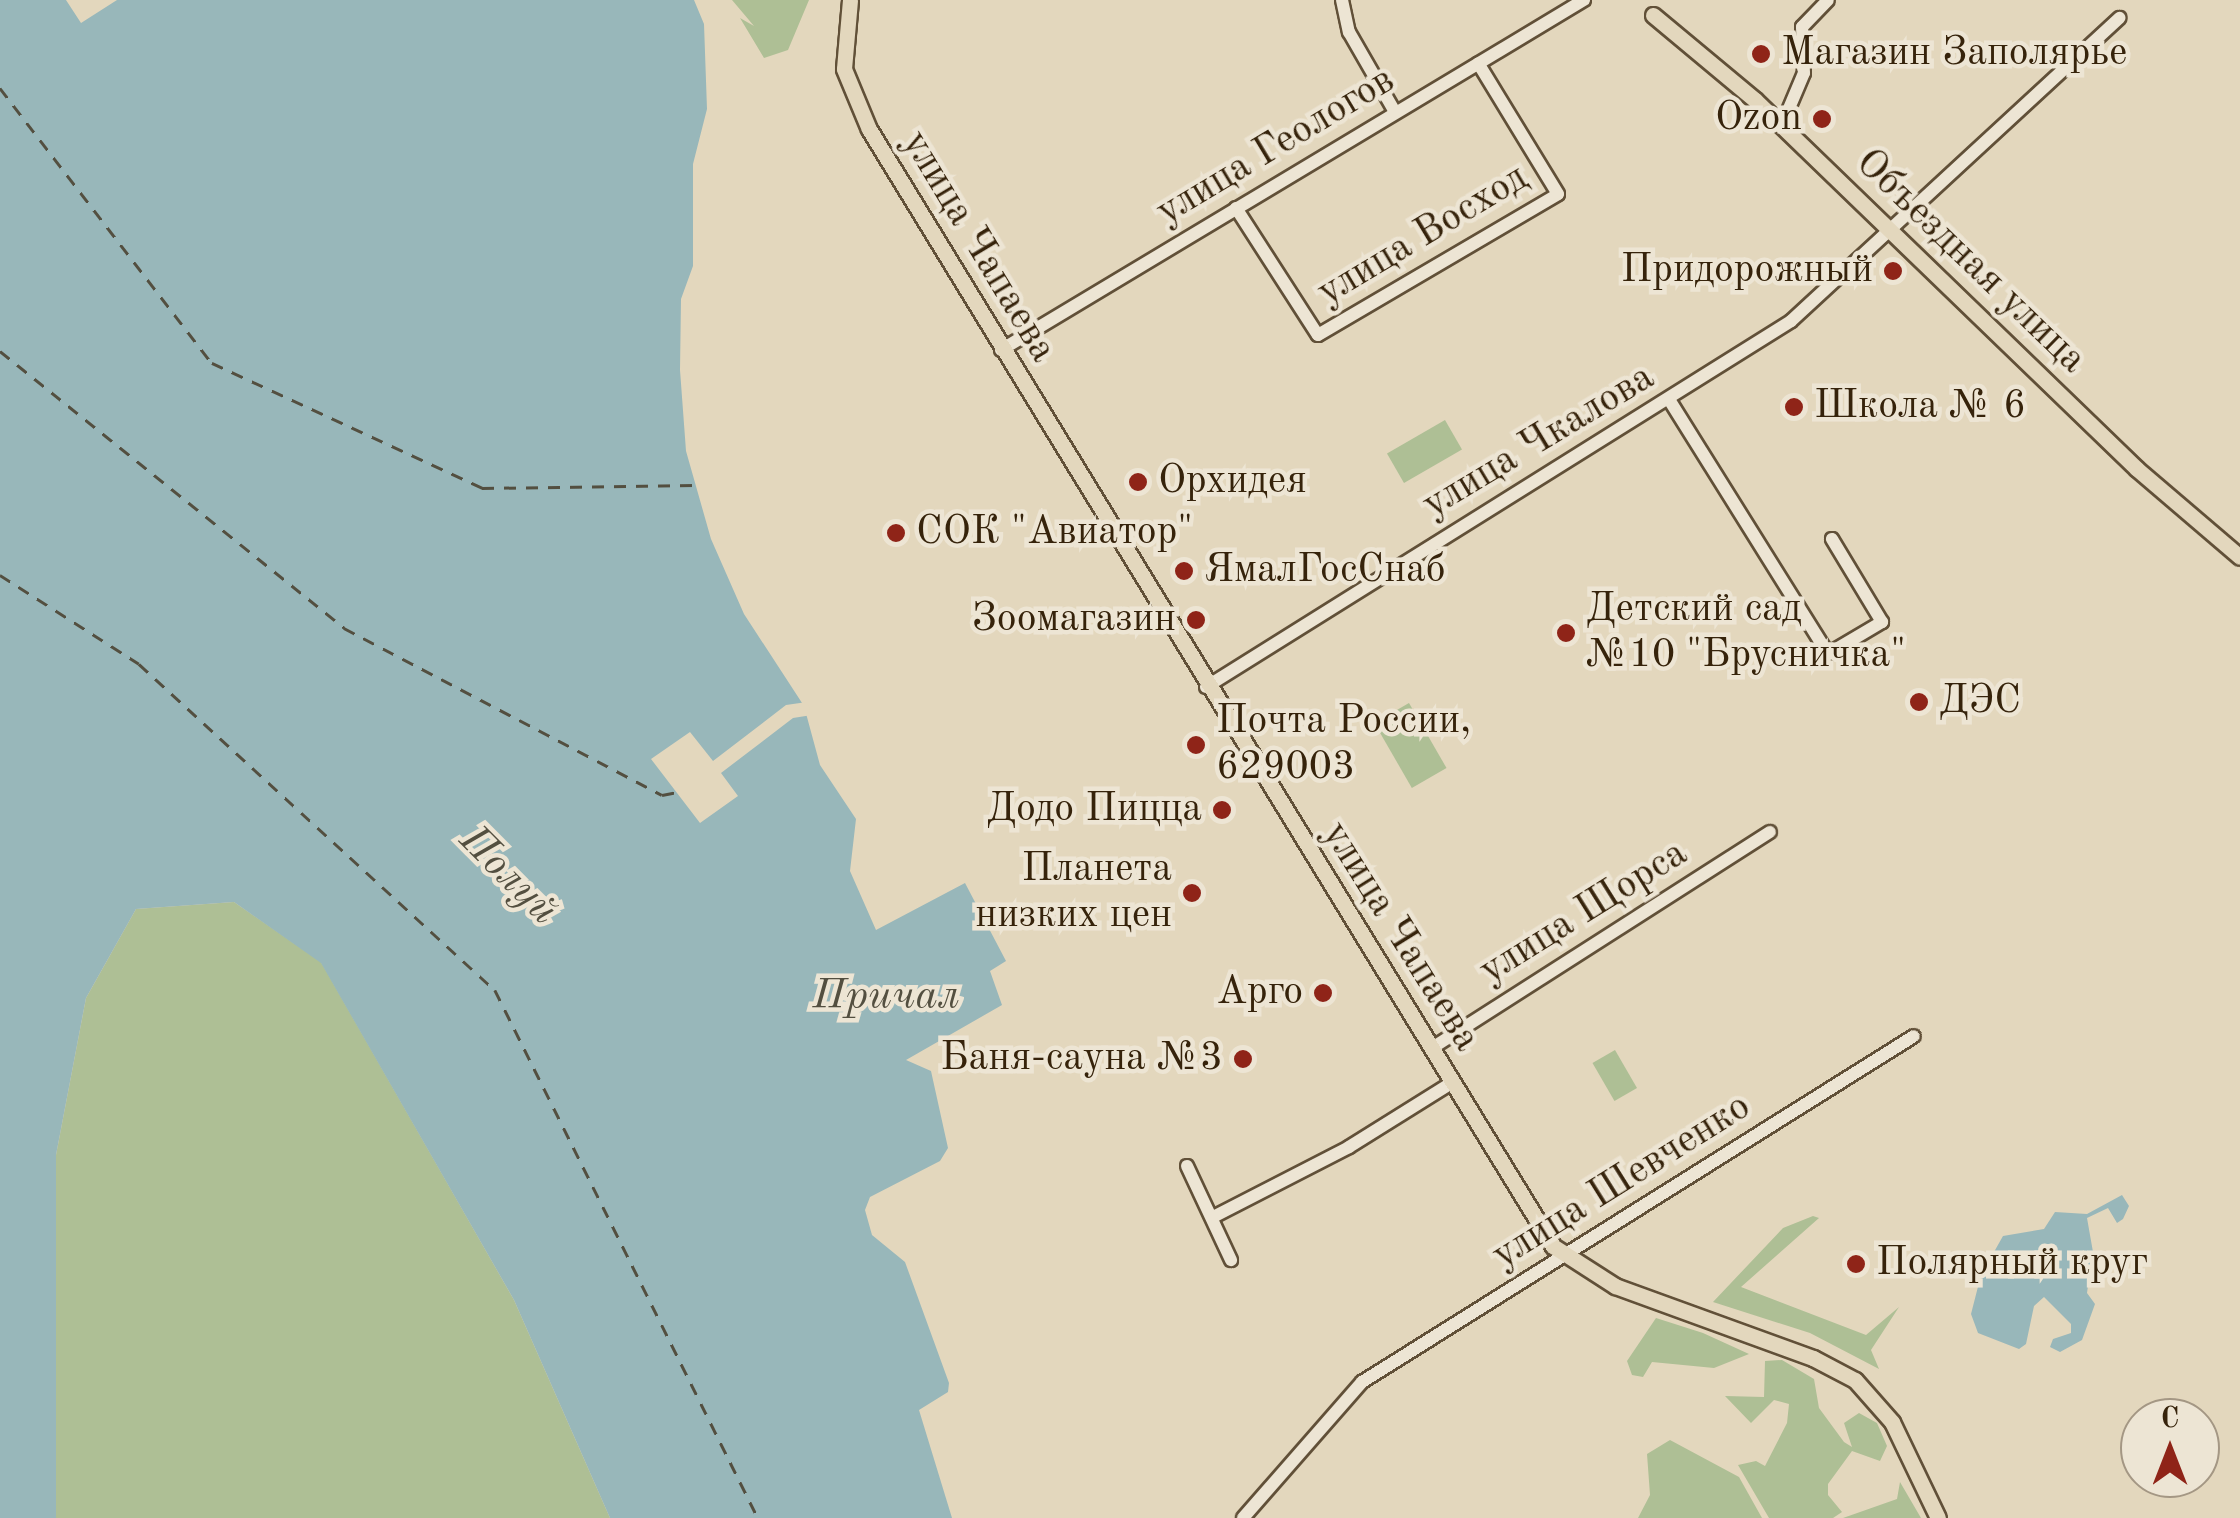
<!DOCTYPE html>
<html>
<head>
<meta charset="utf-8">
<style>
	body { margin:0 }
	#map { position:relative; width:2240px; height:1518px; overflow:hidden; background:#e3d7bd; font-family:"Old Standard TT",serif }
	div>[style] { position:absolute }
	.green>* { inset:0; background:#aebf95; transform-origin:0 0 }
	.water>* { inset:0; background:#98b7ba }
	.pier>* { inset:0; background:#e3d7bd }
	.ferry>* { height:2.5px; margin-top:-1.25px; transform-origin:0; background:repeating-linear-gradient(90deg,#534f40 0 12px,transparent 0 22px) }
	.roads { filter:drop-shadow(2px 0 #615038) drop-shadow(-2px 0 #615038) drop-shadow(0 2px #615038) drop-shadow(0 -2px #615038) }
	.minor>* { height:12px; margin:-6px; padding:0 6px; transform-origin:6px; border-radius:6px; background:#ede5d4 }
	.major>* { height:15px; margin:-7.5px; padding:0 7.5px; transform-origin:7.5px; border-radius:7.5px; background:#e3d7bd }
	.dots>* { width:28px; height:28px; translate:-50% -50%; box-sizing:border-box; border:5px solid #ede5d4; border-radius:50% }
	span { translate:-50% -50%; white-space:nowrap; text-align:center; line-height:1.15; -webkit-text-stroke:9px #ede5d4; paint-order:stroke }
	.poi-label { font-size:40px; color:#36230b }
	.left { translate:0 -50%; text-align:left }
	.right { translate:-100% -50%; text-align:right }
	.street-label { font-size:40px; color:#36230b }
	.water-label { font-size:42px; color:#534f40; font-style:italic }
	.north { position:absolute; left:2120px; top:1398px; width:100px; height:100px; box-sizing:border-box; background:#ede5d4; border:2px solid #a49784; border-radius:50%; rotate:0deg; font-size:28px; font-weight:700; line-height:40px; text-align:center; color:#36230b }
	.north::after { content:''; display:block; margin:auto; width:35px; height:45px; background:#8f2418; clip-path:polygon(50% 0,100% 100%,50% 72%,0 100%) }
</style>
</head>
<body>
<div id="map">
	<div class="green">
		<i style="clip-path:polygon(732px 0,809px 0,788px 50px,764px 58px,740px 18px,754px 26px)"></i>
		<i style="left:1445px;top:420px;width:34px;height:67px;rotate:60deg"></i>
		<i style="left:1409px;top:703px;width:75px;height:40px;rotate:60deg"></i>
		<i style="clip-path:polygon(234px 902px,321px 962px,514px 1300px,610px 1518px,56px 1518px,56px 1155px,86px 998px,136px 909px)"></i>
		<i style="left:1615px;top:1050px;width:44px;height:26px;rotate:60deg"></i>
		<i style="clip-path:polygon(1813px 1216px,1819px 1218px,1741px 1287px,1866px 1335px,1899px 1307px,1871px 1350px,1879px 1369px,1810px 1333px,1713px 1302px,1783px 1228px)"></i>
		<i style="clip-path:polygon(1656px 1318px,1703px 1333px,1749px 1354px,1714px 1368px,1652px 1362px,1643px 1377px,1632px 1375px,1627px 1361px)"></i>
		<i style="clip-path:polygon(1782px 1360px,1814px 1379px,1819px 1408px,1844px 1442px,1852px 1447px,1844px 1423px,1859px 1413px,1877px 1423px,1887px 1446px,1880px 1461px,1852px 1451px,1828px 1484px,1828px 1495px,1842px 1512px,1833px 1518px,1769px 1518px,1738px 1465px,1756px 1461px,1765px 1466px,1787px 1423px,1789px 1404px,1774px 1400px,1751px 1423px,1725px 1396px,1764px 1397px,1765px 1361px)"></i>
		<i style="clip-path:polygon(1670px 1440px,1739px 1477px,1762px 1518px,1638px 1518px,1650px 1495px,1647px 1454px)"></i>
		<i style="clip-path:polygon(1900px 1482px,1921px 1518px,1843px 1518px,1897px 1499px)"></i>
	</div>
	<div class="water">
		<i style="clip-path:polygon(0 0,66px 0,81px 23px,117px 0,694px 0,704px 24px,707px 109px,693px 164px,693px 266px,681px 299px,680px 370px,686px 451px,711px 539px,744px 614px,804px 706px,820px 765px,856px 819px,850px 871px,876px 930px,965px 883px,1006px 961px,990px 971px,1002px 1005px,906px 1060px,931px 1071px,948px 1148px,940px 1161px,870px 1197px,865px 1210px,872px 1235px,905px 1262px,949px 1383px,948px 1392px,919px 1410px,952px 1518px,610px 1518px,514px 1300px,321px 963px,234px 902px,136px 909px,86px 998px,56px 1155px,56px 1518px,0 1518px)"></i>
		<i style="clip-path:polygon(2122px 1195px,2129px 1206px,2123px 1219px,2117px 1223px,2108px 1208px,2087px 1218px,2093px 1252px,2087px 1293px,2095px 1304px,2082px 1340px,2060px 1352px,2050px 1347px,2053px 1339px,2071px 1333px,2071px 1324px,2044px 1297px,2034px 1306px,2026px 1344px,2019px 1349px,1978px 1333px,1971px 1314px,1981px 1275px,2003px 1236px,2044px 1229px,2055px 1212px,2087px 1214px)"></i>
	</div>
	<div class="pier">
		<i style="clip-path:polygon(807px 702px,812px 715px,793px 718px,721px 773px,738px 796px,700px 823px,651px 759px,690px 732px,713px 761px,786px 705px)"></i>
	</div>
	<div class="ferry">
		<i style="left:0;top:88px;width:347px;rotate:52.4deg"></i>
		<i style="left:212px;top:363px;width:298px;rotate:24.8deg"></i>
		<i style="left:482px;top:488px;width:213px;rotate:-0.8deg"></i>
		<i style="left:0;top:351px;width:442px;rotate:38.8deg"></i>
		<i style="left:344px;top:628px;width:359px;rotate:27.7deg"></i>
		<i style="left:662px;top:795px;width:21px;rotate:-11deg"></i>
		<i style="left:0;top:575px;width:165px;rotate:32.6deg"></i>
		<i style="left:139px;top:664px;width:483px;rotate:42.5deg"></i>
		<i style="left:495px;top:990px;width:590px;rotate:63.52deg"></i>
	</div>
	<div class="roads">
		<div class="minor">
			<i style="left:1342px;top:0;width:33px;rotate:78deg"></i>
			<i style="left:1349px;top:32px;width:92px;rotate:60.1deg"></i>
			<i style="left:1782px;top:125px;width:56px;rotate:-67.1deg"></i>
			<i style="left:1804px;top:73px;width:46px;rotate:-92.5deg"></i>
			<i style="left:1802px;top:27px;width:37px;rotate:-46deg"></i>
			<i style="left:1236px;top:208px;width:151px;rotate:57.2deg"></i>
			<i style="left:1318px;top:335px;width:278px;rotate:-30.4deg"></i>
			<i style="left:1558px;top:194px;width:153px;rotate:-121.4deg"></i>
			<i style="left:1001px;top:350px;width:680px;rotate:-30.98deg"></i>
			<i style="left:1670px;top:401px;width:298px;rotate:58deg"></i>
			<i style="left:1828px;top:654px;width:63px;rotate:-30.7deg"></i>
			<i style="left:1882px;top:622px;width:97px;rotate:-121.1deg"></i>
			<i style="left:1206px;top:687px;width:690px;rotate:-32.03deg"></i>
			<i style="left:1791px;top:321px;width:447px;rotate:-42.7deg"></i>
			<i style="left:1432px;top:1048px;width:401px;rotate:-32.6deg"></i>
			<i style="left:1187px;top:1166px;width:104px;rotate:64.9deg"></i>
			<i style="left:1215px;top:1216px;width:151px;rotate:-27.2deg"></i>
			<i style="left:1349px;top:1147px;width:123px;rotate:-32deg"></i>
			<i style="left:1243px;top:1518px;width:181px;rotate:-48.8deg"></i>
			<i style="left:1362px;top:1382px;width:651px;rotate:-32.08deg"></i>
		</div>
		<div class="major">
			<i style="left:850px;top:0;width:69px;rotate:95deg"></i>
			<i style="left:844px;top:69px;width:65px;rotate:67.4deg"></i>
			<i style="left:869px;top:129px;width:1310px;rotate:58.52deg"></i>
			<i style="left:1553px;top:1246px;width:74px;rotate:32.8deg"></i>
			<i style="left:1615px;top:1286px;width:211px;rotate:20deg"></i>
			<i style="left:1813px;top:1358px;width:47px;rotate:27.6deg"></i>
			<i style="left:1855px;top:1380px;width:56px;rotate:48.6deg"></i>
			<i style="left:1892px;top:1422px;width:106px;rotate:64.4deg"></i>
			<i style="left:1653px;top:15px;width:133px;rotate:39.8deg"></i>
			<i style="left:1755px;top:100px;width:531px;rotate:44.01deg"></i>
			<i style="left:2137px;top:469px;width:135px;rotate:40.5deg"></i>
		</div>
	</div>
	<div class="dots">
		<i style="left:1761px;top:54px;background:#8f2418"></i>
		<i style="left:1822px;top:119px;background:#8f2418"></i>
		<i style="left:1893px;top:271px;background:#8f2418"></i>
		<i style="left:1794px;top:407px;background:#8f2418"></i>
		<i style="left:1138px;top:482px;background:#8f2418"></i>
		<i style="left:896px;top:533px;background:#8f2418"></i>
		<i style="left:1184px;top:571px;background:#8f2418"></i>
		<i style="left:1196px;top:620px;background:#8f2418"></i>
		<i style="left:1566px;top:633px;background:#8f2418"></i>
		<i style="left:1919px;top:702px;background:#8f2418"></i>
		<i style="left:1196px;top:745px;background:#8f2418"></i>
		<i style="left:1222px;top:810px;background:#8f2418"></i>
		<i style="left:1192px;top:893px;background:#8f2418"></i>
		<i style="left:1323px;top:993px;background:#8f2418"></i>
		<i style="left:1243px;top:1059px;background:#8f2418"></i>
		<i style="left:1856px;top:1264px;background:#8f2418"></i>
	</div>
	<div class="poi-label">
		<span class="left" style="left:1781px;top:54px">Магазин Заполярье</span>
		<span class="right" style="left:1802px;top:119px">Ozon</span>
		<span class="right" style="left:1873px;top:271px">Придорожный</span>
		<span class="left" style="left:1814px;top:407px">Школа № 6</span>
		<span class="left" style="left:1158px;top:482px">Орхидея</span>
		<span class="left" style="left:916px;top:533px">СОК "Авиатор"</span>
		<span class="left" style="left:1204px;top:571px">ЯмалГосСнаб</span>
		<span class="left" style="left:1586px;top:633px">Детский сад<br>№10 "Брусничка"</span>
		<span class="right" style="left:1176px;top:620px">Зоомагазин</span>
		<span class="left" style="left:1939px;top:702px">ДЭС</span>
		<span class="left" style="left:1216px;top:745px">Почта России,<br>629003</span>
		<span class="right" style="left:1202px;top:810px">Додо Пицца</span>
		<span class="right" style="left:1172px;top:893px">Планета<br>низких цен</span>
		<span class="right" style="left:1303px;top:993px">Арго</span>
		<span class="right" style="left:1223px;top:1059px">Баня-сауна №3</span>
		<span class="left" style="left:1876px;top:1264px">Полярный круг</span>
	</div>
	<div class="street-label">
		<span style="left:1276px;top:147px;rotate:-31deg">улица Геологов</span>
		<span style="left:1423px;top:236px;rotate:-31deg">улица Восход</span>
		<span style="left:978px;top:247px;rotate:59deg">улица Чапаева</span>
		<span style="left:1970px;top:262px;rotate:44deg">Объездная улица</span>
		<span style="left:1539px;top:442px;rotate:-31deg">улица Чкалова</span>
		<span style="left:1584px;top:913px;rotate:-32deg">улица Щорса</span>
		<span style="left:1400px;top:937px;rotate:58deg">улица Чапаева</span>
		<span style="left:1622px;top:1182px;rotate:-32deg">улица Шевченко</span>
	</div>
	<div class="water-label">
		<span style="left:508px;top:876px;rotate:45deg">Полуй</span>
		<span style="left:886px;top:997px">Причал</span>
	</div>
	<div class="north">С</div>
</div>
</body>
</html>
